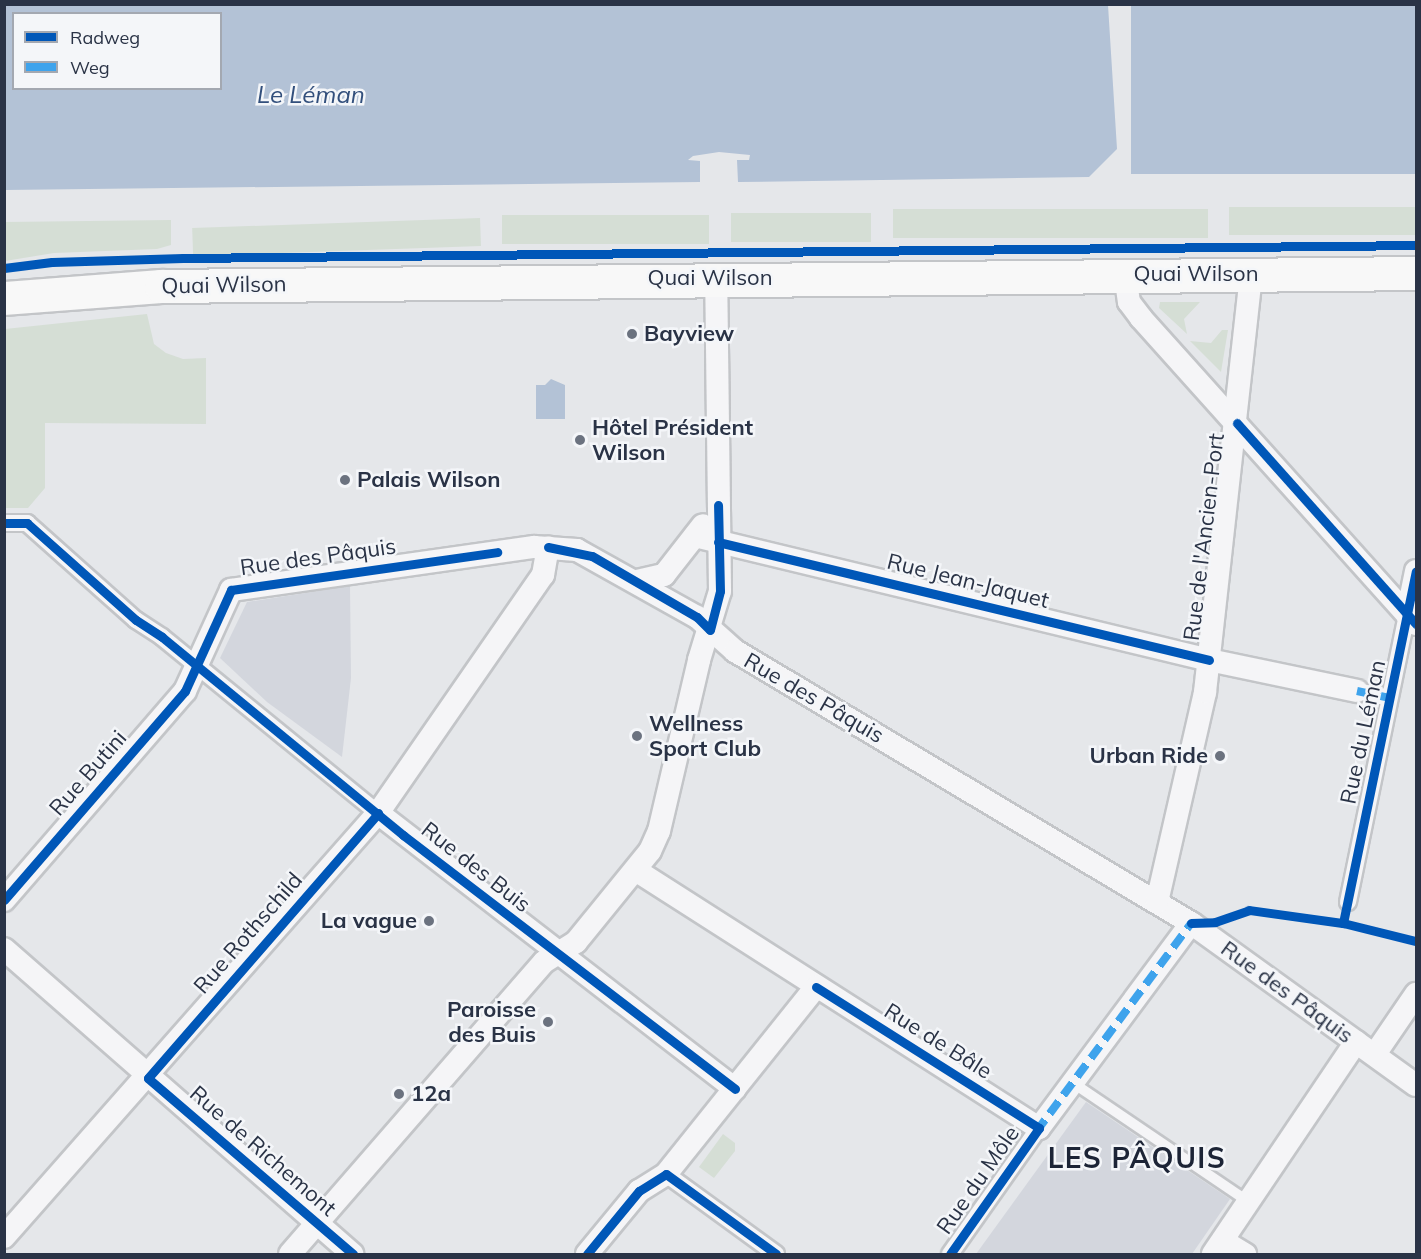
<!DOCTYPE html>
<html>
<head>
<meta charset="utf-8">
<style>
	body { margin:0 }
	#map { position:relative; width:1421px; height:1259px; overflow:hidden; background:#e5e7ea; font-family:Mulish,sans-serif }
	div>[style] { position:absolute }
	.built>* { inset:0; background:#d3d6dd }
	.green>* { inset:0; background:#d5ded5; transform-origin:0 0 }
	.water>* { inset:0; background:#b3c2d6; transform-origin:0 0 }
	.roads { filter:drop-shadow(2px 0 #c3c5c8) drop-shadow(-2px 0 #c3c5c8) drop-shadow(0 2px #c3c5c8) drop-shadow(0 -2px #c3c5c8) }
	.service>* { height:10px; margin:-5px; padding:0 5px; transform-origin:5px; border-radius:5px; background:#f5f5f7 }
	.pedestrian>* { height:16px; margin:-8px; padding:0 8px; transform-origin:8px; border-radius:8px; background:#f5f5f7 }
	.minor>* { height:22px; margin:-11px; padding:0 11px; transform-origin:11px; border-radius:11px; background:#f5f5f7 }
	.primary>* { height:33px; margin:-16.5px; padding:0 16.5px; transform-origin:16.5px; border-radius:16.5px; background:#f8f8f8 }
	.quiet>* { height:8px; margin-top:-4px; transform-origin:0; background:repeating-linear-gradient(90deg,#3ea3ec 0 15px,transparent 0 23px) }
	.cycleway>* { height:9px; margin:-4.5px; padding:0 4.5px; transform-origin:4.5px; border-radius:4.5px; background:#0057b8 }
	.dots>* { width:16px; height:16px; translate:-50% -50%; box-sizing:border-box; border:3px solid #f4f6f9; border-radius:50% }
	span { translate:-50% -50%; white-space:nowrap; text-align:center; line-height:1.15; -webkit-text-stroke:5px #f4f6f9; paint-order:stroke }
	.street-label { font-size:22px; color:#2a3346 }
	.poi-label { font-size:22px; color:#2a3346; font-weight:700 }
	.left { translate:0 -50%; text-align:left }
	.right { translate:-100% -50%; text-align:right }
	.water-label { font-size:24px; color:#324f7c; font-style:italic }
	.district-label { font-size:28px; color:#1c2436; font-weight:700; letter-spacing:1.5px }
	.frame { position:absolute; inset:0; border:6px solid #2a3346; pointer-events:none }
	.legend { position:absolute; left:12px; top:12px; width:210px; height:78px; box-sizing:border-box; background:#f4f6f9; border:2px solid #a3a8b1; margin:0; padding:8px 10px; list-style:none; font-size:18px; color:#2a3346 }
	.legend li { display:flex; align-items:center; gap:12px; height:30px }
	.legend b { width:30px; border:2px solid #a3a8b1 }
</style>
</head>
<body>
<div id="map">
	<div class="built">
		<i style="clip-path:polygon(350px 586px,351px 678px,342px 757px,267px 702px,220px 658px,247px 602px)"></i>
		<i style="clip-path:polygon(1086px 1102px,1230px 1199px,1192px 1254px,976px 1254px)"></i>
	</div>
	<div class="green">
		<i style="left:1416px;top:207px;width:28px;height:187px;rotate:90deg"></i>
		<i style="left:1208px;top:209px;width:29px;height:315px;rotate:90deg"></i>
		<i style="left:871px;top:213px;width:29px;height:140px;rotate:90deg"></i>
		<i style="left:709px;top:215px;width:29px;height:207px;rotate:90deg"></i>
		<i style="left:480px;top:218px;width:28px;height:288px;rotate:88deg"></i>
		<i style="clip-path:polygon(171px 220px,171px 245px,157px 249px,54px 253px,5px 261px,5px 222px)"></i>
		<i style="clip-path:polygon(1160px 302px,1200px 302px,1184px 319px,1187px 334px,1159px 308px)"></i>
		<i style="clip-path:polygon(147px 314px,154px 344px,166px 353px,183px 359px,206px 358px,206px 424px,45px 423px,45px 488px,28px 508px,5px 508px,5px 329px)"></i>
		<i style="clip-path:polygon(1222px 330px,1228px 330px,1221px 372px,1190px 341px,1211px 343px)"></i>
		<i style="clip-path:polygon(723px 1134px,735px 1143px,735px 1151px,714px 1178px,699px 1167px)"></i>
	</div>
	<div class="water">
		<i style="clip-path:polygon(evenodd,4px 5px,1108px 5px,1117px 149px,1089px 177px,738px 182px,737px 160px,749px 160px,750px 155px,719px 152px,693px 156px,688px 160px,700px 161px,700px 182px,5px 190px,4px 5px,14px 14px,220px 14px,220px 88px,14px 88px,14px 14px)"></i>
		<i style="left:1131px;top:5px;width:285px;height:169px"></i>
		<i style="clip-path:polygon(551px 379px,565px 385px,565px 419px,536px 419px,536px 385px,545px 385px)"></i>
	</div>
	<div class="roads">
		<div class="service">
			<i style="left:1073px;top:1083px;width:212px;rotate:34.1deg"></i>
		</div>
		<div class="pedestrian">
			<i style="left:4px;top:523px;width:23px"></i>
			<i style="left:27px;top:523px;width:146px;rotate:41.7deg"></i>
			<i style="left:136px;top:620px;width:31px;rotate:33deg"></i>
			<i style="left:162px;top:637px;width:279px;rotate:39.2deg"></i>
			<i style="left:1357px;top:691px;width:33px;rotate:12deg"></i>
			<i style="left:1348px;top:902px;width:293px;rotate:-78.4deg"></i>
			<i style="left:666px;top:1174px;width:136px;rotate:36deg"></i>
			<i style="left:950px;top:1254px;width:154px;rotate:-54.8deg"></i>
		</div>
		<div class="minor">
			<i style="left:1125px;top:274px;width:28px;rotate:82deg"></i>
			<i style="left:1129px;top:302px;width:20px;rotate:53deg"></i>
			<i style="left:1141px;top:318px;width:411px;rotate:48.1deg"></i>
			<i style="left:695px;top:536px;width:529px;rotate:13.56deg"></i>
			<i style="left:1209px;top:660px;width:151px;rotate:11.8deg"></i>
			<i style="left:637px;top:581px;width:28px;rotate:-13deg"></i>
			<i style="left:664px;top:575px;width:63px;rotate:-52deg"></i>
			<i style="left:1407px;top:615px;width:45px;rotate:-78.4deg"></i>
			<i style="left:378px;top:813px;width:451px;rotate:37.7deg"></i>
			<i style="left:637px;top:871px;width:477px;rotate:32.6deg"></i>
			<i style="left:1039px;top:1128px;width:255px;rotate:-53.4deg"></i>
			<i style="left:4px;top:900px;width:276px;rotate:-49.1deg"></i>
			<i style="left:185px;top:691px;width:111px;rotate:-65.5deg"></i>
			<i style="left:231px;top:590px;width:306px;rotate:-8.1deg"></i>
			<i style="left:534px;top:547px;width:43px;rotate:4deg"></i>
			<i style="left:577px;top:550px;width:137px;rotate:29.2deg"></i>
			<i style="left:697px;top:617px;width:51px;rotate:41.8deg"></i>
			<i style="left:735px;top:651px;width:531px;rotate:30.82deg"></i>
			<i style="left:1191px;top:923px;width:277px;rotate:35.8deg"></i>
			<i style="left:1157px;top:902px;width:215px;rotate:-77.1deg"></i>
			<i style="left:1205px;top:692px;width:421px;rotate:-83.7deg"></i>
			<i style="left:4px;top:949px;width:463px;rotate:41.2deg"></i>
			<i style="left:1375px;top:1054px;width:73px;rotate:-55.7deg"></i>
			<i style="left:4px;top:1237px;width:565px;rotate:-48.59deg"></i>
			<i style="left:378px;top:813px;width:290px;rotate:-55.3deg"></i>
			<i style="left:543px;top:575px;width:28px;rotate:-80deg"></i>
			<i style="left:1223px;top:1241px;width:26px;rotate:31deg"></i>
			<i style="left:290px;top:1254px;width:387px;rotate:-49deg"></i>
			<i style="left:544px;top:962px;width:38px;rotate:-32deg"></i>
			<i style="left:576px;top:942px;width:117px;rotate:-50.9deg"></i>
			<i style="left:650px;top:851px;width:22px;rotate:-66deg"></i>
			<i style="left:659px;top:831px;width:176px;rotate:-76.8deg"></i>
			<i style="left:699px;top:660px;width:72px;rotate:-73.1deg"></i>
			<i style="left:720px;top:591px;width:313px;rotate:-90.7deg"></i>
			<i style="left:587px;top:1254px;width:82px;rotate:-50.5deg"></i>
			<i style="left:639px;top:1191px;width:32px;rotate:-32deg"></i>
			<i style="left:666px;top:1174px;width:240px;rotate:-51.3deg"></i>
			<i style="left:1213px;top:1254px;width:256px;rotate:-56deg"></i>
		</div>
		<div class="primary">
			<i style="left:4px;top:298px;width:157px;rotate:-4.4deg"></i>
			<i style="left:161px;top:286px;width:1255px;rotate:-0.59deg"></i>
		</div>
	</div>
	<div class="quiet">
		<i style="left:1357px;top:691px;width:33px;rotate:12deg"></i>
		<i style="left:1036px;top:1132px;width:260px;rotate:-53.4deg"></i>
	</div>
	<div class="cycleway">
		<i style="left:4px;top:268px;width:48px;rotate:-7.1deg"></i>
		<i style="left:52px;top:262px;width:131px;rotate:-1.7deg"></i>
		<i style="left:183px;top:258px;width:1233px;rotate:-0.6deg"></i>
		<i style="left:1237px;top:423px;width:269px;rotate:48.3deg"></i>
		<i style="left:4px;top:523px;width:23px"></i>
		<i style="left:27px;top:523px;width:146px;rotate:41.7deg"></i>
		<i style="left:136px;top:620px;width:31px;rotate:33deg"></i>
		<i style="left:162px;top:637px;width:312px;rotate:39.4deg"></i>
		<i style="left:403px;top:835px;width:418px;rotate:37.4deg"></i>
		<i style="left:718px;top:542px;width:505px;rotate:13.51deg"></i>
		<i style="left:548px;top:547px;width:45px;rotate:11.6deg"></i>
		<i style="left:592px;top:556px;width:121px;rotate:30.2deg"></i>
		<i style="left:697px;top:617px;width:18px;rotate:45deg"></i>
		<i style="left:710px;top:630px;width:40px;rotate:-75.6deg"></i>
		<i style="left:720px;top:591px;width:86px;rotate:-91.3deg"></i>
		<i style="left:4px;top:900px;width:276px;rotate:-49.1deg"></i>
		<i style="left:185px;top:691px;width:111px;rotate:-65.5deg"></i>
		<i style="left:231px;top:590px;width:269px;rotate:-8.1deg"></i>
		<i style="left:1191px;top:923px;width:24px;rotate:-2deg"></i>
		<i style="left:1215px;top:922px;width:36px;rotate:-19deg"></i>
		<i style="left:1249px;top:910px;width:95px;rotate:7.9deg"></i>
		<i style="left:1343px;top:923px;width:359px;rotate:-78.3deg"></i>
		<i style="left:1343px;top:923px;width:75px;rotate:13.9deg"></i>
		<i style="left:816px;top:987px;width:264px;rotate:32.3deg"></i>
		<i style="left:1039px;top:1128px;width:154px;rotate:125.2deg"></i>
		<i style="left:353px;top:1254px;width:270px;rotate:-139.4deg"></i>
		<i style="left:148px;top:1078px;width:351px;rotate:-49deg"></i>
		<i style="left:587px;top:1254px;width:82px;rotate:-50.5deg"></i>
		<i style="left:639px;top:1191px;width:32px;rotate:-32deg"></i>
		<i style="left:666px;top:1174px;width:136px;rotate:36deg"></i>
	</div>
	<div class="dots">
		<i style="left:632px;top:334px;background:#6b727f"></i>
		<i style="left:580px;top:440px;background:#6b727f"></i>
		<i style="left:345px;top:480px;background:#6b727f"></i>
		<i style="left:637px;top:736px;background:#6b727f"></i>
		<i style="left:1220px;top:756px;background:#6b727f"></i>
		<i style="left:429px;top:921px;background:#6b727f"></i>
		<i style="left:548px;top:1022px;background:#6b727f"></i>
		<i style="left:399px;top:1094px;background:#6b727f"></i>
	</div>
	<div class="street-label">
		<span style="left:1196px;top:274px">Quai Wilson</span>
		<span style="left:710px;top:278px">Quai Wilson</span>
		<span style="left:224px;top:285px;rotate:-1deg">Quai Wilson</span>
		<span style="left:1204px;top:537px;rotate:-83deg">Rue de l'Ancien-Port</span>
		<span style="left:318px;top:557px;rotate:-8deg">Rue des Pâquis</span>
		<span style="left:968px;top:581px;rotate:14deg">Rue Jean-Jaquet</span>
		<span style="left:814px;top:698px;rotate:30deg">Rue des Pâquis</span>
		<span style="left:1363px;top:732px;rotate:-78deg">Rue du Léman</span>
		<span style="left:88px;top:773px;rotate:-49deg">Rue Butini</span>
		<span style="left:476px;top:867px;rotate:38deg">Rue des Buis</span>
		<span style="left:248px;top:933px;rotate:-49deg">Rue Rothschild</span>
		<span style="left:1287px;top:992px;rotate:36deg">Rue des Pâquis</span>
		<span style="left:938px;top:1041px;rotate:32deg">Rue de Bâle</span>
		<span style="left:263px;top:1151px;rotate:41deg">Rue de Richemont</span>
		<span style="left:978px;top:1180px;rotate:-55deg">Rue du Môle</span>
	</div>
	<div class="poi-label">
		<span class="left" style="left:644px;top:334px">Bayview</span>
		<span class="left" style="left:592px;top:440px">Hôtel Président<br>Wilson</span>
		<span class="left" style="left:357px;top:480px">Palais Wilson</span>
		<span class="left" style="left:649px;top:736px">Wellness<br>Sport Club</span>
		<span class="right" style="left:1208px;top:756px">Urban Ride</span>
		<span class="right" style="left:417px;top:921px">La vague</span>
		<span class="right" style="left:536px;top:1022px">Paroisse<br>des Buis</span>
		<span class="left" style="left:411px;top:1094px">12a</span>
	</div>
	<div class="water-label">
		<span style="left:311px;top:95px">Le Léman</span>
	</div>
	<div class="district-label">
		<span style="left:1137px;top:1158px">LES PÂQUIS</span>
	</div>
	<div class="frame"></div>
	<ul class="legend">
	<li><b style="height:8px;background:#0057b8"></b>Radweg</li>
	<li><b style="height:8px;background:#3ea3ec"></b>Weg</li>
	</ul>
</div>
</body>
</html>
